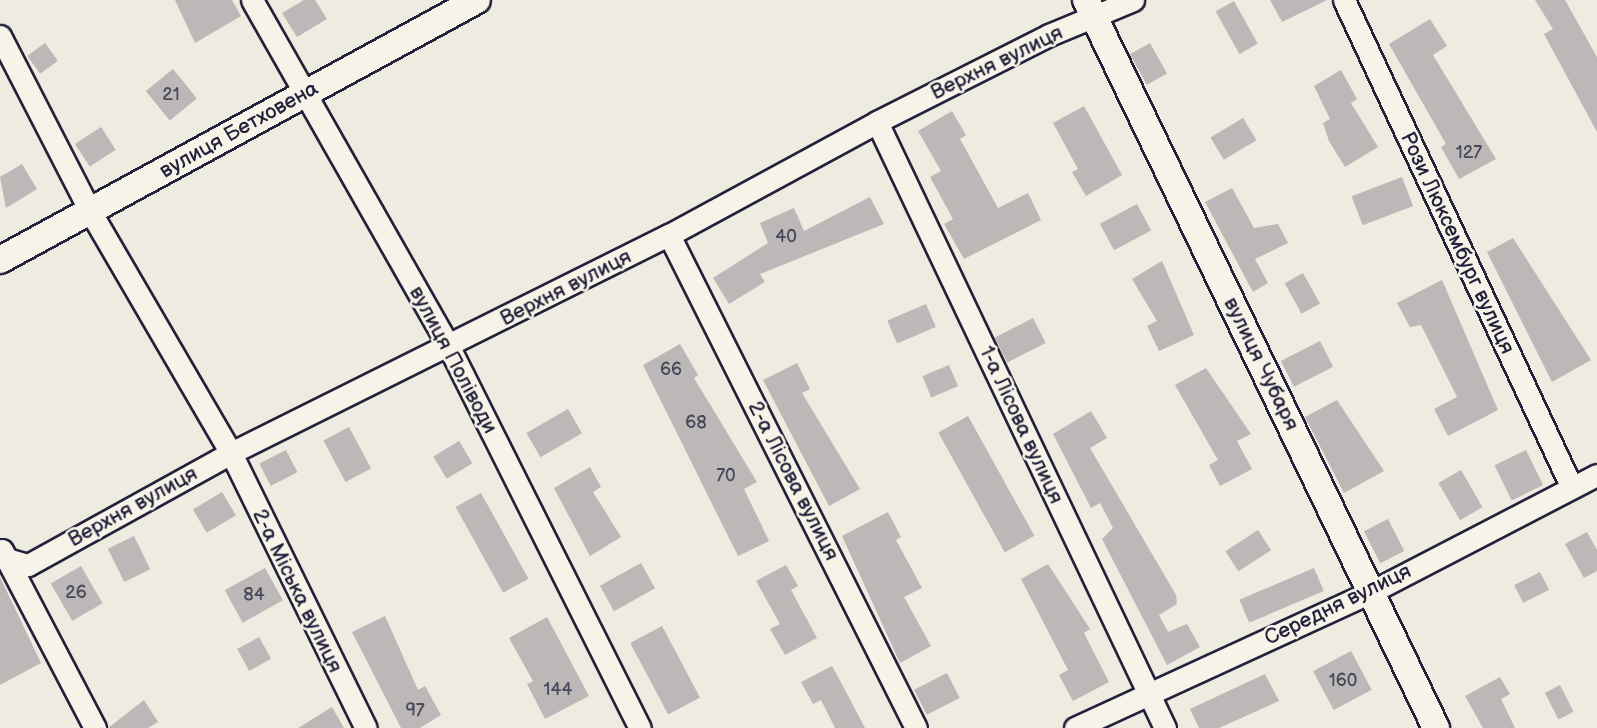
<!DOCTYPE html>
<html>
<head>
<meta charset="utf-8">
<style>
	body { margin:0 }
	#map { position:relative; width:1597px; height:728px; overflow:hidden; background:#eeebe1; font-family:"Balsamiq Sans",sans-serif }
	div>[style] { position:absolute }
	.building>* { inset:0; background:#bbb8b7; transform-origin:0 0 }
	.roads { filter:drop-shadow(2px 0 #22223b) drop-shadow(-2px 0 #22223b) drop-shadow(0 2px #22223b) drop-shadow(0 -2px #22223b) }
	.minor>* { height:21px; margin:-10.5px; padding:0 10.5px; transform-origin:10.5px; border-radius:10.5px; background:#f7f3e8 }
	.tertiary>* { height:26px; margin:-13px; padding:0 13px; transform-origin:13px; border-radius:13px; background:#f7f3e8 }
	span { translate:-50% -50%; white-space:nowrap; text-align:center; line-height:1.15; -webkit-text-stroke:5px #f7f3e8; paint-order:stroke }
	.number-label { font-size:18px; color:#48485a }
	.number-label span { -webkit-text-stroke-width:0 }
	.street-label { font-size:21px; color:#22223b }
</style>
</head>
<body>
<div id="map">
	<div class="building">
		<i style="clip-path:polygon(175px 0,232px 0,241px 16px,195px 43px)"></i>
		<i style="clip-path:polygon(304px 0,315px 0,327px 19px,297px 37px,282px 13px)"></i>
		<i style="clip-path:polygon(1270px 0,1327px 0,1282px 22px)"></i>
		<i style="clip-path:polygon(1535px 0,1565px 0,1597px 57px,1597px 132px,1544px 34px,1553px 29px)"></i>
		<i style="left:1234px;top:1px;width:49px;height:21px;rotate:61deg"></i>
		<i style="clip-path:polygon(1430px 19px,1447px 46px,1433px 55px,1496px 159px,1459px 179px,1441px 147px,1446px 144px,1389px 44px)"></i>
		<i style="left:45px;top:43px;width:22px;height:22px;rotate:54deg"></i>
		<i style="left:1150px;top:43px;width:35px;height:23px;rotate:61deg"></i>
		<i style="left:173px;top:69px;width:38px;height:35px;rotate:51deg"></i>
		<i style="clip-path:polygon(1341px 70px,1357px 99px,1351px 103px,1378px 147px,1345px 167px,1329px 141px,1323px 123px,1330px 119px,1314px 86px)"></i>
		<i style="clip-path:polygon(1084px 106px,1122px 175px,1086px 196px,1072px 172px,1078px 169px,1053px 123px)"></i>
		<i style="clip-path:polygon(952px 111px,966px 135px,960px 139px,998px 208px,1028px 193px,1041px 220px,964px 259px,944px 224px,953px 219px,930px 177px,941px 171px,918px 131px)"></i>
		<i style="left:1243px;top:118px;width:26px;height:38px;rotate:59deg"></i>
		<i style="left:101px;top:127px;width:27px;height:31px;rotate:57deg"></i>
		<i style="clip-path:polygon(22px 164px,37px 189px,6px 208px,0 177px)"></i>
		<i style="left:1402px;top:177px;width:31px;height:54px;rotate:69deg"></i>
		<i style="clip-path:polygon(1232px 188px,1254px 228px,1278px 224px,1288px 243px,1255px 259px,1268px 283px,1253px 292px,1205px 202px)"></i>
		<i style="clip-path:polygon(870px 197px,884px 224px,760px 274px,765px 282px,729px 304px,713px 278px,768px 243px,760px 223px,794px 208px,804px 231px)"></i>
		<i style="left:1137px;top:204px;width:30px;height:42px;rotate:62deg"></i>
		<i style="clip-path:polygon(1513px 238px,1591px 360px,1552px 382px,1487px 252px)"></i>
		<i style="clip-path:polygon(1162px 261px,1194px 335px,1159px 351px,1147px 326px,1157px 321px,1132px 279px)"></i>
		<i style="left:1303px;top:273px;width:35px;height:21px;rotate:61deg"></i>
		<i style="clip-path:polygon(1442px 280px,1498px 410px,1448px 436px,1434px 409px,1457px 397px,1421px 325px,1410px 327px,1397px 303px)"></i>
		<i style="left:926px;top:304px;width:25px;height:42px;rotate:67deg"></i>
		<i style="left:1033px;top:318px;width:28px;height:43px;rotate:63deg"></i>
		<i style="left:1320px;top:341px;width:29px;height:44px;rotate:63deg"></i>
		<i style="clip-path:polygon(680px 344px,698px 375px,694px 378px,757px 482px,744px 489px,769px 541px,738px 556px,643px 365px)"></i>
		<i style="clip-path:polygon(797px 363px,810px 389px,802px 393px,860px 489px,829px 506px,763px 380px)"></i>
		<i style="left:949px;top:365px;width:23px;height:29px;rotate:67deg"></i>
		<i style="clip-path:polygon(1206px 368px,1251px 434px,1237px 441px,1252px 469px,1220px 486px,1209px 465px,1218px 460px,1175px 385px)"></i>
		<i style="clip-path:polygon(1337px 400px,1384px 471px,1344px 493px,1305px 417px)"></i>
		<i style="left:568px;top:409px;width:28px;height:48px;rotate:60deg"></i>
		<i style="clip-path:polygon(1091px 411px,1107px 438px,1090px 448px,1176px 595px,1177px 604px,1159px 615px,1168px 632px,1187px 624px,1200px 647px,1167px 665px,1102px 539px,1113px 528px,1100px 503px,1091px 508px,1053px 434px)"></i>
		<i style="left:968px;top:416px;width:137px;height:34px;rotate:61deg"></i>
		<i style="left:349px;top:427px;width:47px;height:29px;rotate:62deg"></i>
		<i style="left:459px;top:441px;width:26px;height:30px;rotate:59deg"></i>
		<i style="left:286px;top:450px;width:25px;height:30px;rotate:63deg"></i>
		<i style="left:1526px;top:450px;width:39px;height:35px;rotate:64deg"></i>
		<i style="clip-path:polygon(590px 467px,601px 487px,593px 492px,621px 537px,590px 556px,554px 488px)"></i>
		<i style="left:1461px;top:470px;width:43px;height:26px;rotate:60deg"></i>
		<i style="left:222px;top:492px;width:27px;height:34px;rotate:59deg"></i>
		<i style="left:481px;top:493px;width:98px;height:29px;rotate:61deg"></i>
		<i style="clip-path:polygon(888px 512px,901px 537px,896px 540px,922px 588px,904px 597px,931px 646px,900px 663px,842px 536px)"></i>
		<i style="left:1388px;top:519px;width:36px;height:27px;rotate:63deg"></i>
		<i style="left:1258px;top:530px;width:24px;height:39px;rotate:57deg"></i>
		<i style="clip-path:polygon(1587px 532px,1597px 550px,1597px 571px,1584px 578px,1565px 544px)"></i>
		<i style="left:134px;top:536px;width:37px;height:29px;rotate:64deg"></i>
		<i style="left:641px;top:563px;width:29px;height:47px;rotate:61deg"></i>
		<i style="clip-path:polygon(1048px 564px,1090px 629px,1084px 633px,1109px 682px,1073px 701px,1059px 675px,1068px 670px,1021px 579px)"></i>
		<i style="clip-path:polygon(786px 565px,798px 586px,791px 590px,817px 638px,785px 655px,770px 629px,780px 624px,756px 581px)"></i>
		<i style="left:81px;top:566px;width:43px;height:35px;rotate:60deg"></i>
		<i style="left:265px;top:568px;width:37px;height:46px;rotate:61deg"></i>
		<i style="left:1314px;top:568px;width:25px;height:81px;rotate:67deg"></i>
		<i style="left:1540px;top:572px;width:20px;height:29px;rotate:63deg"></i>
		<i style="clip-path:polygon(0 577px,41px 663px,0 685px)"></i>
		<i style="clip-path:polygon(385px 616px,418px 690px,425px 686px,441px 715px,420px 728px,401px 728px,352px 632px)"></i>
		<i style="clip-path:polygon(547px 617px,589px 696px,545px 719px,527px 684px,533px 681px,509px 638px)"></i>
		<i style="left:662px;top:626px;width:81px;height:36px;rotate:62deg"></i>
		<i style="left:259px;top:637px;width:25px;height:25px;rotate:61deg"></i>
		<i style="left:1351px;top:651px;width:44px;height:43px;rotate:62deg"></i>
		<i style="clip-path:polygon(832px 666px,844px 688px,865px 728px,835px 728px,821px 700px,813px 704px,801px 682px)"></i>
		<i style="left:947px;top:673px;width:28px;height:37px;rotate:63deg"></i>
		<i style="clip-path:polygon(1265px 674px,1279px 701px,1219px 728px,1199px 728px,1190px 709px)"></i>
		<i style="clip-path:polygon(1500px 677px,1510px 694px,1501px 699px,1515px 728px,1483px 728px,1465px 696px)"></i>
		<i style="left:1560px;top:685px;width:30px;height:17px;rotate:63deg"></i>
		<i style="clip-path:polygon(144px 700px,158px 722px,148px 728px,108px 728px)"></i>
		<i style="clip-path:polygon(332px 707px,344px 728px,298px 728px)"></i>
	</div>
	<div class="roads">
		<div class="minor">
			<i style="left:252px;top:0;width:399px;rotate:60.4deg"></i>
			<i style="left:449px;top:347px;width:426px;rotate:63.4deg"></i>
			<i style="left:1344px;top:0;width:536px;rotate:64.96deg"></i>
			<i style="left:0;top:36px;width:197px;rotate:62.8deg"></i>
			<i style="left:90px;top:211px;width:280px;rotate:59.8deg"></i>
			<i style="left:231px;top:453px;width:306px;rotate:63.9deg"></i>
			<i style="left:877px;top:122px;width:671px;rotate:64.58deg"></i>
			<i style="left:669px;top:235px;width:551px;rotate:63.39deg"></i>
			<i style="left:2px;top:550px;width:201px;rotate:62.4deg"></i>
			<i style="left:0;top:557px;width:29px;rotate:16deg"></i>
			<i style="left:28px;top:565px;width:232px;rotate:-28.9deg"></i>
			<i style="left:231px;top:453px;width:489px;rotate:-26.5deg"></i>
			<i style="left:669px;top:235px;width:237px;rotate:-28.5deg"></i>
			<i style="left:877px;top:122px;width:193px;rotate:-26.8deg"></i>
			<i style="left:1049px;top:35px;width:91px;rotate:-22.6deg"></i>
			<i style="left:1075px;top:728px;width:326px;rotate:-24.7deg"></i>
			<i style="left:1371px;top:592px;width:254px;rotate:-27.4deg"></i>
		</div>
		<div class="tertiary">
			<i style="left:1086px;top:0;width:808px;rotate:64.32deg"></i>
			<i style="left:0;top:260px;width:543px;rotate:-28.59deg"></i>
		</div>
	</div>
	<div class="number-label">
		<span style="left:171px;top:95px">21</span>
		<span style="left:1469px;top:153px">127</span>
		<span style="left:786px;top:237px">40</span>
		<span style="left:671px;top:370px">66</span>
		<span style="left:696px;top:423px">68</span>
		<span style="left:726px;top:476px">70</span>
		<span style="left:76px;top:593px">26</span>
		<span style="left:254px;top:595px">84</span>
		<span style="left:1343px;top:681px">160</span>
		<span style="left:558px;top:690px">144</span>
		<span style="left:415px;top:711px">97</span>
	</div>
	<div class="street-label">
		<span style="left:997px;top:63px;rotate:-26deg">Верхня вулиця</span>
		<span style="left:239px;top:130px;rotate:-29deg">вулиця Бетховена</span>
		<span style="left:1457px;top:243px;rotate:65deg">Рози Люксембург вулиця</span>
		<span style="left:566px;top:288px;rotate:-27deg">Верхня вулиця</span>
		<span style="left:453px;top:360px;rotate:62deg">вулиця Поліводи</span>
		<span style="left:1261px;top:364px;rotate:64deg">вулиця Чубаря</span>
		<span style="left:1021px;top:425px;rotate:65deg">1-а Лісова вулиця</span>
		<span style="left:793px;top:481px;rotate:63deg">2-а Лісова вулиця</span>
		<span style="left:133px;top:507px;rotate:-29deg">Верхня вулиця</span>
		<span style="left:297px;top:591px;rotate:64deg">2-а Міська вулиця</span>
		<span style="left:1338px;top:605px;rotate:-26deg">Середня вулиця</span>
	</div>
</div>
</body>
</html>
